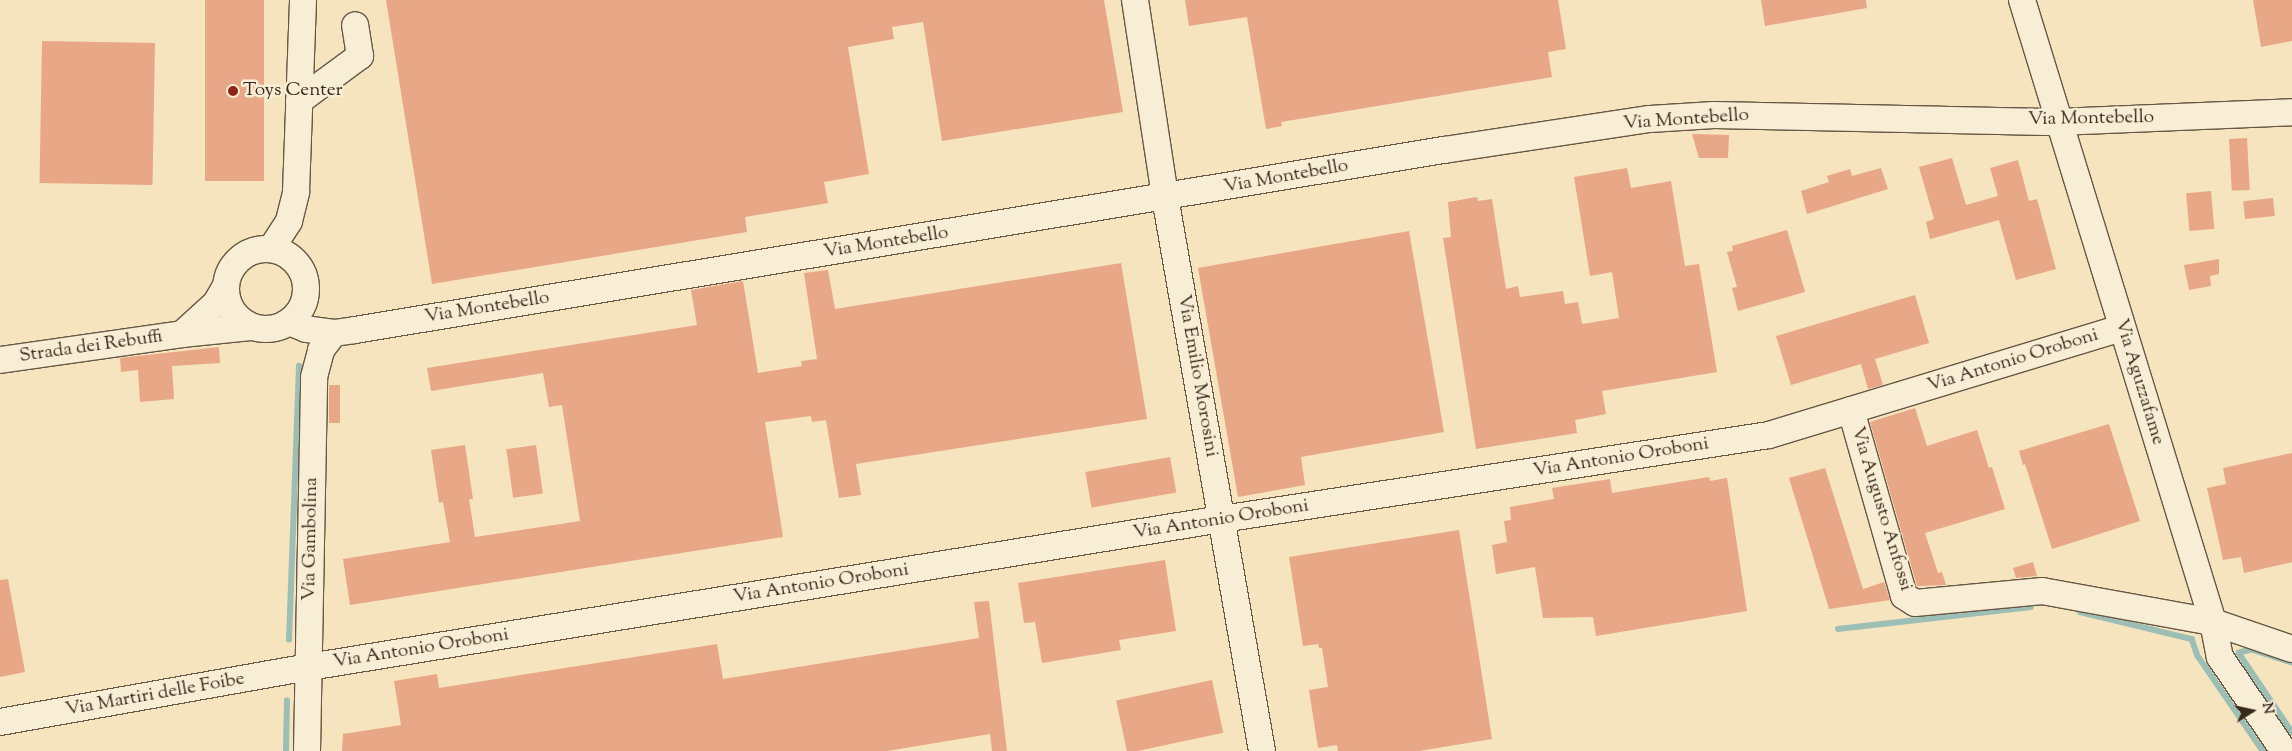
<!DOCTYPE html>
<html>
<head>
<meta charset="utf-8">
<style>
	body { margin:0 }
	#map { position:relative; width:2292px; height:751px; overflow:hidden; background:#f5e4be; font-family:"Sorts Mill Goudy",serif }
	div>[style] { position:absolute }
	.stream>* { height:5.5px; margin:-2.75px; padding:0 2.75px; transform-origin:2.75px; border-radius:2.75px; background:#9cbeb5 }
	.building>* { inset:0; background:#e8a786; transform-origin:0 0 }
	.roads { filter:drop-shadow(1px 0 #675845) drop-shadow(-1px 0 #675845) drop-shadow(0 1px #675845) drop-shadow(0 -1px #675845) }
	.minor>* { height:26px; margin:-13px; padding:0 13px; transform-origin:13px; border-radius:13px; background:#f8edd5 }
	.minor>.ring { margin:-13px; padding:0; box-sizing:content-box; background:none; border:26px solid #f8edd5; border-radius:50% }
	.dots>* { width:14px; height:14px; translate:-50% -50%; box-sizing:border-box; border:2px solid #f8edd5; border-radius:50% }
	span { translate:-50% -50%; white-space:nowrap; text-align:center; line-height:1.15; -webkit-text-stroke:5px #f8edd5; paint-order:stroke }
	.poi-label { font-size:19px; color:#38291d }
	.left { translate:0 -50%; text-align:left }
	.street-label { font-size:19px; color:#38291d }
	.north { position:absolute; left:2227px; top:686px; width:50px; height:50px; -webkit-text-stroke:4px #f8edd5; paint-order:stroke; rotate:80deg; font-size:14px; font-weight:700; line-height:20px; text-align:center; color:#38291d }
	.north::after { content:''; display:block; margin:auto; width:18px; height:22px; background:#38291d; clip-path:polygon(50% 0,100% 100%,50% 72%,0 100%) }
</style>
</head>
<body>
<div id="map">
	<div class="stream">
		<i style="left:2080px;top:612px;width:115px;rotate:13.6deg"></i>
		<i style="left:2192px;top:639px;width:18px;rotate:71deg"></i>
		<i style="left:2198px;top:656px;width:115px;rotate:55.6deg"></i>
		<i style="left:1838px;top:629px;width:194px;rotate:-6.5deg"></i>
		<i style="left:289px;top:640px;width:274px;rotate:-87.9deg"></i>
		<i style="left:2292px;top:663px;width:42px;rotate:-162deg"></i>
		<i style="left:2252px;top:650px;width:13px;rotate:167deg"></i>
		<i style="left:2239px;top:653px;width:95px;rotate:56.1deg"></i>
		<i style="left:286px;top:751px;width:50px;rotate:-88.9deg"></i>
	</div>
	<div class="building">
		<i style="left:205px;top:0;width:59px;height:181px"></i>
		<i style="clip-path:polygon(386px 0,1104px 0,1123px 112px,942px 141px,923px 22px,892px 27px,894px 39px,848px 47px,869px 174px,824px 182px,828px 203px,745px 217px,747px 232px,432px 284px)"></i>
		<i style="clip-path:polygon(1185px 0,1558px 0,1566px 49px,1548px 52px,1552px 77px,1281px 122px,1282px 126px,1266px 129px,1247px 17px,1189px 26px)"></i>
		<i style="clip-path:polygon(1761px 0,1866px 0,1867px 8px,1765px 26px)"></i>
		<i style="clip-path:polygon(2253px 0,2292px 0,2292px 41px,2261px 47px)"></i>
		<i style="left:42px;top:41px;width:113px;height:142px;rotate:1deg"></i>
		<i style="clip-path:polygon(1692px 134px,1729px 135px,1728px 158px,1699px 158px)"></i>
		<i style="left:2247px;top:138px;width:52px;height:18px;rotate:87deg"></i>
		<i style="clip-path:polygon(1952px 158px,1966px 205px,1998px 196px,1990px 168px,2018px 160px,2029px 201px,2037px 199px,2056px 269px,2016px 280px,1999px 220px,1930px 239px,1926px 222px,1934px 219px,1919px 167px)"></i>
		<i style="clip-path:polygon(1627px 168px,1631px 188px,1671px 181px,1685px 266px,1699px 264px,1717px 372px,1602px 391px,1606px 414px,1575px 420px,1577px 433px,1476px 449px,1443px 238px,1451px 237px,1448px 202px,1477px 197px,1478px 201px,1492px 199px,1506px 289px,1518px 286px,1520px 297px,1563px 291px,1565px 304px,1578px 302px,1582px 324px,1619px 318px,1612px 272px,1590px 276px,1574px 177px)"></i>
		<i style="clip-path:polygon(1881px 168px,1888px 189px,1807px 214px,1801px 191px,1829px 182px,1827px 176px,1850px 169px,1852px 176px)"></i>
		<i style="left:2211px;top:191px;width:38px;height:25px;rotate:85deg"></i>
		<i style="left:2273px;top:198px;width:18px;height:30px;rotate:84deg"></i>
		<i style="clip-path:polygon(1787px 230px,1805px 292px,1738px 311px,1732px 288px,1737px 287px,1727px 252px,1733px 251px,1732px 246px)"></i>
		<i style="clip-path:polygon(1409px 231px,1444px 432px,1301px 457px,1305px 485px,1238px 497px,1198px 268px)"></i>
		<i style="clip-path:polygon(2219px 259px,2219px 274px,2210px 276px,2211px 286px,2189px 290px,2184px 265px)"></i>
		<i style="clip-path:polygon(1121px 263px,1147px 419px,856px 464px,861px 495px,839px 498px,826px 420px,812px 422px,811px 416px,765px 422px,783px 537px,350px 605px,343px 559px,450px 542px,443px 502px,439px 503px,431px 450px,465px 445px,473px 499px,469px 499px,475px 537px,580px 521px,562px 405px,549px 407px,543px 373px,431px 391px,427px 368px,697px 325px,691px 290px,743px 281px,758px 373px,802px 366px,801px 361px,817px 359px,804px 273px,828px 270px,835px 309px)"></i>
		<i style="clip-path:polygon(1915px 295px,1929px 343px,1875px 359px,1883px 385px,1868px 389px,1861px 364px,1791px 385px,1776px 336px)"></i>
		<i style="clip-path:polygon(219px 347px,220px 363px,172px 366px,174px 399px,140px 402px,138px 370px,121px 372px,120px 358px)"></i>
		<i style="left:329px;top:385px;width:11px;height:38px"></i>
		<i style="clip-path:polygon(1915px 408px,1927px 446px,1977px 430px,1989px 468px,1992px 467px,2005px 509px,1925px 533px,1938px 573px,1942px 572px,1946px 585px,1917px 586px,1870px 422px)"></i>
		<i style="clip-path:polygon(2109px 424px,2140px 521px,2052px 549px,2025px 464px,2023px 465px,2019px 451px)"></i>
		<i style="left:536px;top:445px;width:49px;height:30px;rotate:82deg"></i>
		<i style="clip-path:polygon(2292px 453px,2292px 562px,2244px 573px,2241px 557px,2223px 560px,2207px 488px,2226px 484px,2223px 468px)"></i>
		<i style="left:1170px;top:457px;width:36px;height:86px;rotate:80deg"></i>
		<i style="clip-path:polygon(1825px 468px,1863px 589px,1884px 582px,1890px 600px,1829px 609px,1789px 478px)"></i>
		<i style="clip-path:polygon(1709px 477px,1710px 481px,1727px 478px,1747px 611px,1596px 636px,1593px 617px,1543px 618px,1535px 567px,1496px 574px,1492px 545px,1507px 542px,1504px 521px,1511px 520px,1510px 507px,1554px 499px,1552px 488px,1610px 479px,1612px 493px)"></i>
		<i style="clip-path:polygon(1459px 530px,1492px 739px,1419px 751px,1338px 751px,1337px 745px,1318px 748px,1309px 690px,1328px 687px,1322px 648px,1319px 648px,1318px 644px,1303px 646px,1289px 557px)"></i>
		<i style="clip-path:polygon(1165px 560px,1176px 631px,1119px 640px,1121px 650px,1042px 663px,1035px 622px,1024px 623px,1018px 583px)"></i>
		<i style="clip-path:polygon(2033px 562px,2037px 576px,2016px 578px,2013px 568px)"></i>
		<i style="clip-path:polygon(8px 579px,25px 672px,0 677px,0 580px)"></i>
		<i style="clip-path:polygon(989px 601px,1007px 751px,992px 751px,990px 734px,887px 751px,342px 751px,343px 734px,401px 725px,394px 681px,437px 674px,439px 688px,717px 644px,723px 679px,979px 638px,974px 602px)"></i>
		<i style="left:1212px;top:680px;width:54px;height:98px;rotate:78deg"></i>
	</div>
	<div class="roads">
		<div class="minor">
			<i style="left:1135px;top:0;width:199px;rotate:81.3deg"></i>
			<i style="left:1165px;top:197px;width:562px;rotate:80.07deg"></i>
			<i style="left:2022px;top:0;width:651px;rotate:72.93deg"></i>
			<i style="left:2213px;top:622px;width:36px;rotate:79deg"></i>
			<i style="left:2220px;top:657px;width:114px;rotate:55.8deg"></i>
			<i style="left:299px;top:101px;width:76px;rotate:-36.4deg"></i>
			<i style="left:360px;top:56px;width:31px;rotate:-99deg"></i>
			<i style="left:271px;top:249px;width:33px;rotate:-57deg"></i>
			<i style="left:289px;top:221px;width:30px;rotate:-76deg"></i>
			<i style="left:296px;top:192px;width:192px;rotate:-87.9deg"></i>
			<i class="ring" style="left:226px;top:249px;width:54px;height:54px"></i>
			<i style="left:289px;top:322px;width:18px;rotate:22deg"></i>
			<i style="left:306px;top:329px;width:28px;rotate:8deg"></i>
			<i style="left:334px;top:333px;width:21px;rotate:-8deg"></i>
			<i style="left:355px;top:330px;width:1104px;rotate:-9.39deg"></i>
			<i style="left:1444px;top:150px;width:208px;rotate:-8.6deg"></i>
			<i style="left:1650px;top:119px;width:64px;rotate:-3.6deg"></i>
			<i style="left:1714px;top:115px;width:344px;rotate:1.2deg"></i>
			<i style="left:2058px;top:122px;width:234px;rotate:-2.4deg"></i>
			<i style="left:182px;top:334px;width:46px;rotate:-42.4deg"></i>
			<i style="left:216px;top:303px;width:20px;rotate:-60deg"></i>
			<i style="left:0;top:360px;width:184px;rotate:-8.1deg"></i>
			<i style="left:182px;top:334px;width:69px;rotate:-5.8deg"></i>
			<i style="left:1851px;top:410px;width:193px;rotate:74.1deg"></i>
			<i style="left:1904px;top:596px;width:13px;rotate:32deg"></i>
			<i style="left:1915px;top:603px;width:128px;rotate:-5.4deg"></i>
			<i style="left:2042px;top:591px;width:174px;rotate:10.3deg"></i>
			<i style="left:2213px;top:622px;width:83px;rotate:18.9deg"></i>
			<i style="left:0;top:722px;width:314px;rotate:-10.1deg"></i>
			<i style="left:309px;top:667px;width:925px;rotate:-9.21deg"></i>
			<i style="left:1222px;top:519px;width:553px;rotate:-8.73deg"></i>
			<i style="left:1769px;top:435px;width:369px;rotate:-16.9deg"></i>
			<i style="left:307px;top:751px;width:374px;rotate:-88.9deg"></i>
			<i style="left:314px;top:377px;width:28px;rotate:-75deg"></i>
			<i style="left:321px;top:350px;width:21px;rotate:-53deg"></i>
		</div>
	</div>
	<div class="dots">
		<i style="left:233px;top:91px;background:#8f2418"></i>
	</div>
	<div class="poi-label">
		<span class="left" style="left:243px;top:91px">Toys Center</span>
	</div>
	<div class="street-label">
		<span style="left:2091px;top:119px;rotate:-1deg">Via Montebello</span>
		<span style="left:1686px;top:120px;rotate:-4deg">Via Montebello</span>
		<span style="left:1286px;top:177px;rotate:-10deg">Via Montebello</span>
		<span style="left:886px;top:243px;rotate:-9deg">Via Montebello</span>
		<span style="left:487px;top:308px;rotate:-9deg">Via Montebello</span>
		<span style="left:91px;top:347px;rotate:-8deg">Strada dei Rebuffi</span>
		<span style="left:2013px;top:361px;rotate:-17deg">Via Antonio Oroboni</span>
		<span style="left:1197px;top:376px;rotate:80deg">Via Emilio Morosini</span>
		<span style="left:2139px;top:382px;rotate:73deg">Via Aguzzafame</span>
		<span style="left:1621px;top:458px;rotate:-9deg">Via Antonio Oroboni</span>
		<span style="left:1881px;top:509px;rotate:73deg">Via Augusto Anfossi</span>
		<span style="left:1221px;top:520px;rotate:-9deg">Via Antonio Oroboni</span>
		<span style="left:311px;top:539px;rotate:-89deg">Via Gambolina</span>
		<span style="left:821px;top:584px;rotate:-9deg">Via Antonio Oroboni</span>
		<span style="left:421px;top:649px;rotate:-9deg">Via Antonio Oroboni</span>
		<span style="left:155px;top:695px;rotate:-10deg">Via Martiri delle Foibe</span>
	</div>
	<div class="north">N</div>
</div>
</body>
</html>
